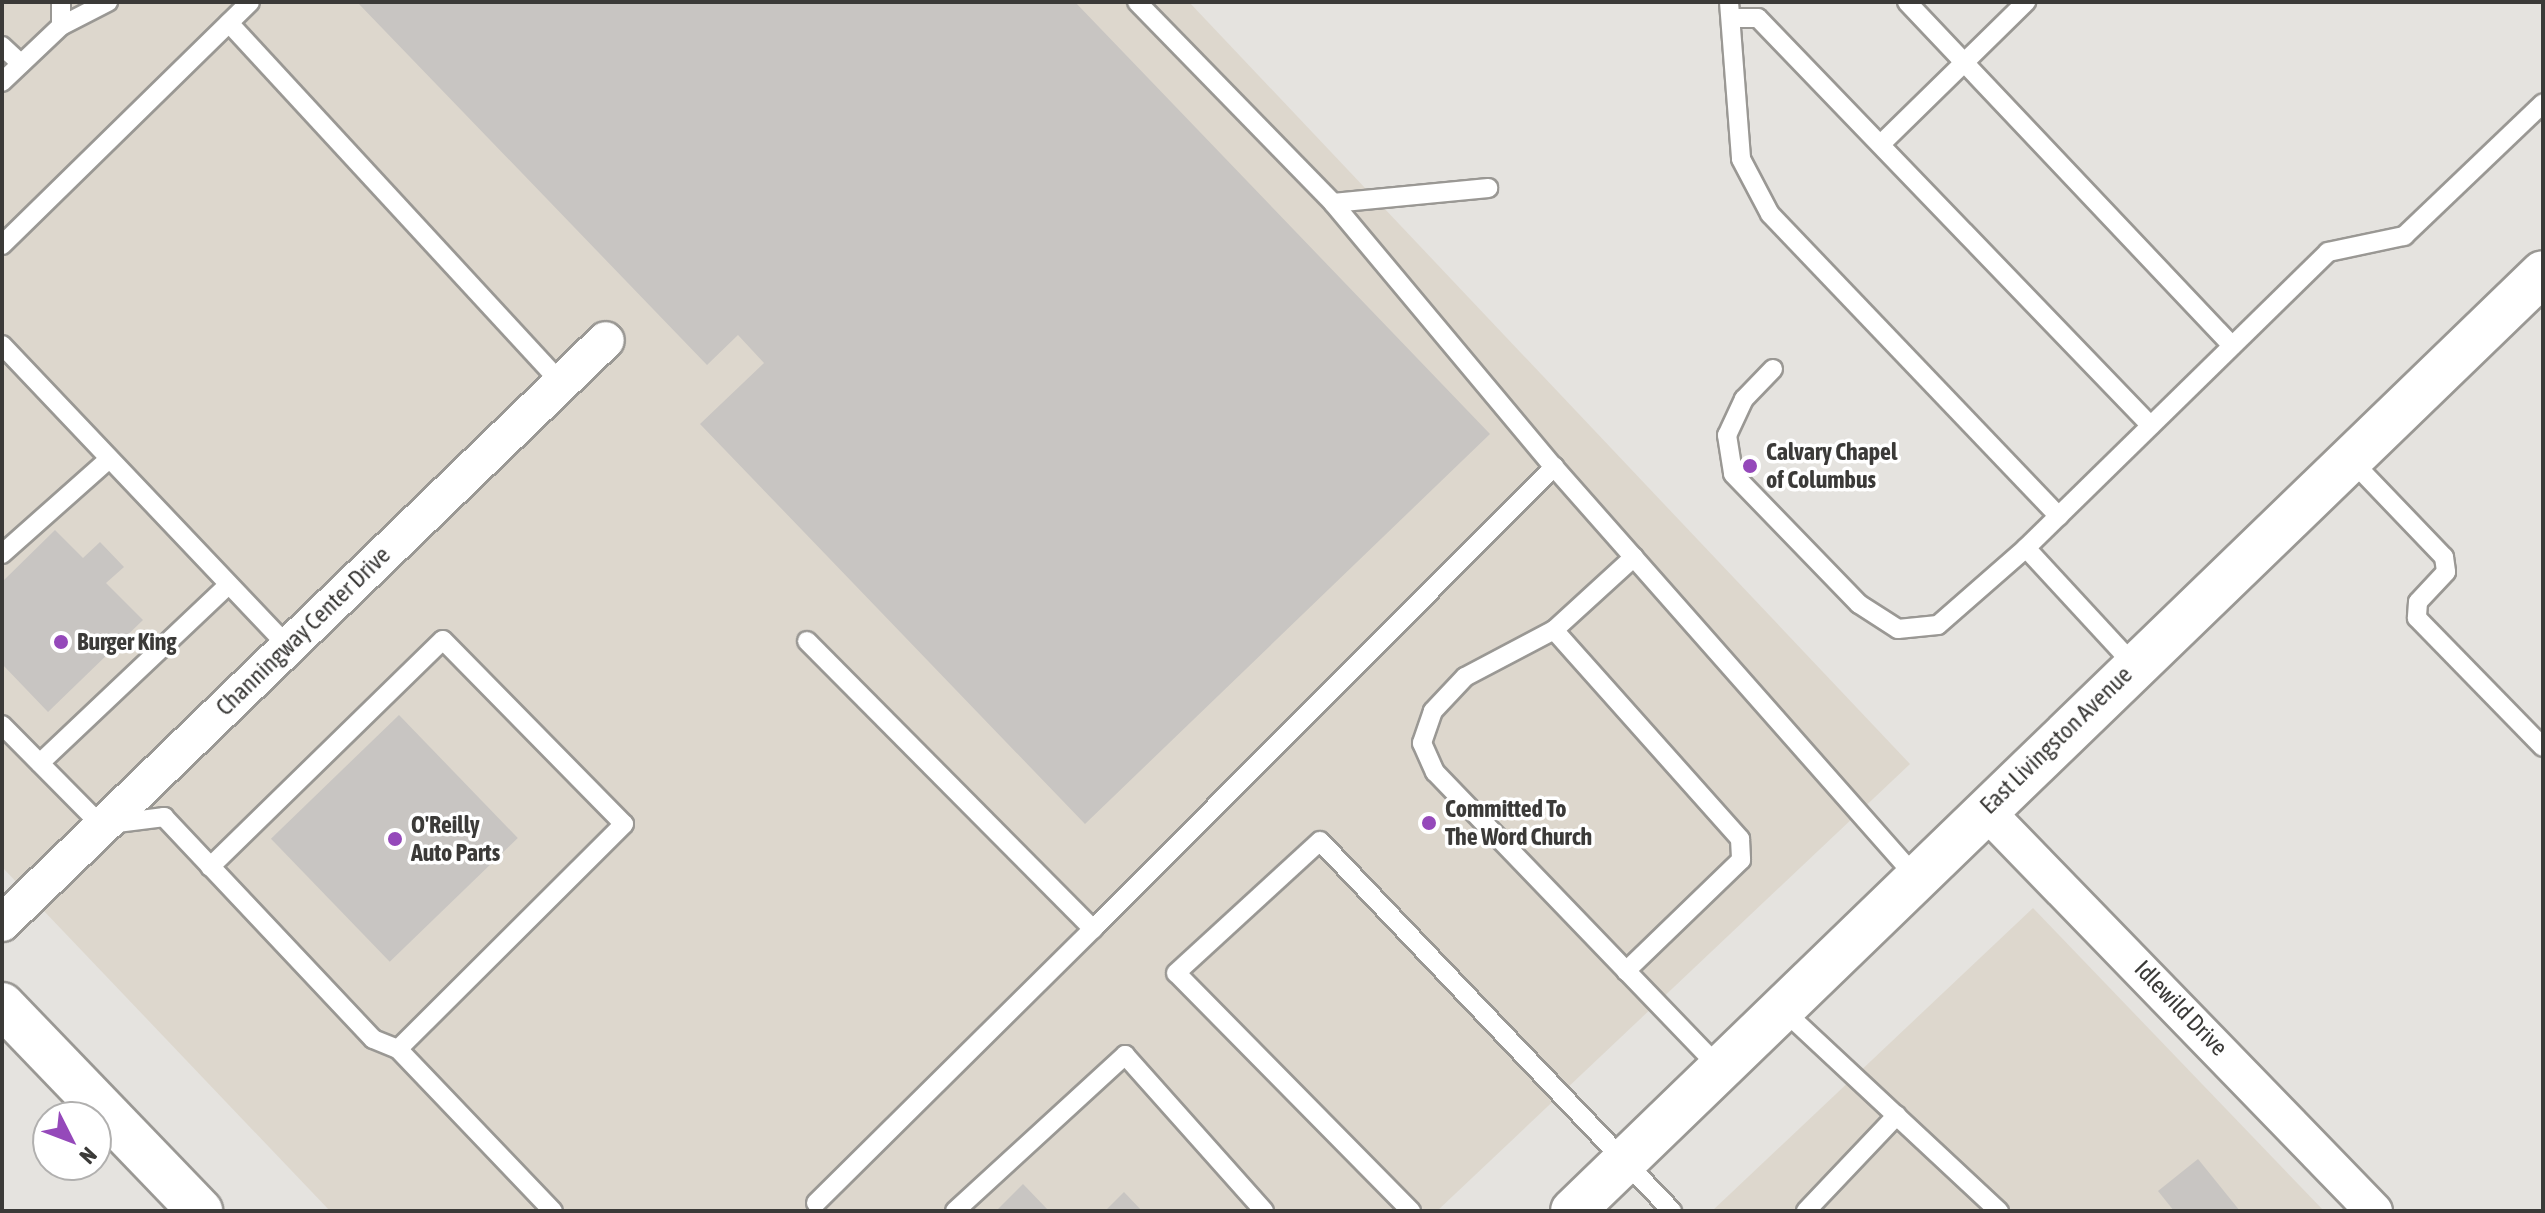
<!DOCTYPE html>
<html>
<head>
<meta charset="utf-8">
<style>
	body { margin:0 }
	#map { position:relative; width:2545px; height:1213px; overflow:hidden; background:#e5e3df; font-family:"Asap Condensed",sans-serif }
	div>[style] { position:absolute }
	.built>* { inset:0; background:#ddd7cd }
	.building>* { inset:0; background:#c8c5c2; transform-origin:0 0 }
	.roads { filter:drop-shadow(2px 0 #9a9894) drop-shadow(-2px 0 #9a9894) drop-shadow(0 2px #9a9894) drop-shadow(0 -2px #9a9894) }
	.lane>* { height:18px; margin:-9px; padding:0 9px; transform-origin:9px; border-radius:9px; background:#fff }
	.street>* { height:36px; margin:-18px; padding:0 18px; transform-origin:18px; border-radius:18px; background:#fff }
	.secondary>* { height:44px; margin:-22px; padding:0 22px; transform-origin:22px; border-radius:22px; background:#fff }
	.primary>* { height:44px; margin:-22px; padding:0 22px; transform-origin:22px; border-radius:22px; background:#fff }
	.dots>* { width:22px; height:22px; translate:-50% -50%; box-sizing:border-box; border:4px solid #fff; border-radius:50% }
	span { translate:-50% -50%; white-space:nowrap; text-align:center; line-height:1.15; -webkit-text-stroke:7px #fff; paint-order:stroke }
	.poi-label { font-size:24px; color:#3b3a38; font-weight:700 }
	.left { translate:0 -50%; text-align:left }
	.street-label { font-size:24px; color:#3b3a38 }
	.frame { position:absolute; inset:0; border:4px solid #3b3a38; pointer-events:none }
	.north { position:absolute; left:32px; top:1101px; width:80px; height:80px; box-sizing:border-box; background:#fff; border:2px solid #b1b0af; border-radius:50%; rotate:132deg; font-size:22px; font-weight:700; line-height:32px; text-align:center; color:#3b3a38 }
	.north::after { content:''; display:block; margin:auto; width:28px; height:36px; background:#9549ba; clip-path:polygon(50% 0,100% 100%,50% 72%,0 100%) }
</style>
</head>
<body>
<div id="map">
	<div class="built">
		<i style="clip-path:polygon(2px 2px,1189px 2px,1910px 764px,1437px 1211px,330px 1211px,2px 867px)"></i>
		<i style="clip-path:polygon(2033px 908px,2324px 1211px,1712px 1211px)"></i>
	</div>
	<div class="building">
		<i style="clip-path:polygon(357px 2px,1075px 2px,1490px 434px,1085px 824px,700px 424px,764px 363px,738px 335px,707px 365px)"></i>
		<i style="clip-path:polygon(55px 530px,83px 558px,100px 542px,124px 567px,106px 583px,143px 620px,48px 712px,2px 664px,2px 582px)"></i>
		<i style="left:399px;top:715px;width:171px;height:178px;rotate:46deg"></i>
		<i style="clip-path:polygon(2198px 1159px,2240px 1211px,2174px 1211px,2158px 1191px)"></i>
		<i style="clip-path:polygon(1023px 1184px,1049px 1211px,996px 1211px)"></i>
		<i style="clip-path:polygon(1124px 1192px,1142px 1211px,1105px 1211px)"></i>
	</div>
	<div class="roads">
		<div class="lane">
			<i style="left:1137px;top:2px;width:281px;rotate:45.7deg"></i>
			<i style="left:1333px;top:203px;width:344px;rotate:50.1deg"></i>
			<i style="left:1554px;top:467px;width:546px;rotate:48.57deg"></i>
			<i style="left:1729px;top:2px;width:157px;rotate:85.6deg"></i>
			<i style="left:1741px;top:159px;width:62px;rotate:62.2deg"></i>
			<i style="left:1770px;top:214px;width:418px;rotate:46.3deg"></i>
			<i style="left:1907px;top:2px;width:473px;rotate:46.6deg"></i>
			<i style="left:1731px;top:18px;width:27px"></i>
			<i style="left:1758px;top:18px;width:566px;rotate:46.07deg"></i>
			<i style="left:229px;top:23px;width:490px;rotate:47.3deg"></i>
			<i style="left:61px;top:26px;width:24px;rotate:-90deg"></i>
			<i style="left:2px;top:46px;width:26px;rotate:43deg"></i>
			<i style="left:2px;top:82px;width:81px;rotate:-43.5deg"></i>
			<i style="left:61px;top:26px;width:53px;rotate:-27.1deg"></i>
			<i style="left:1882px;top:143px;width:202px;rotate:-44.4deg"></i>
			<i style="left:1333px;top:203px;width:156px;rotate:-5.5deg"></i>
			<i style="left:2px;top:245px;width:347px;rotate:-44.4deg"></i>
			<i style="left:2px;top:345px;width:415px;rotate:46.5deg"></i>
			<i style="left:1773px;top:369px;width:42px;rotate:134deg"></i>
			<i style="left:1744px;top:399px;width:40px;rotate:115deg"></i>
			<i style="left:1727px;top:435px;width:39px;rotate:81deg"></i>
			<i style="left:1733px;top:474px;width:181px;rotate:45.9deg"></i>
			<i style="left:1859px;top:604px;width:46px;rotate:32.7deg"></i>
			<i style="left:1898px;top:629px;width:40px;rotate:-5.7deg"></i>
			<i style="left:1938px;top:625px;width:117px;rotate:-41.2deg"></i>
			<i style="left:2026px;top:548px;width:159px;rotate:47.3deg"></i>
			<i style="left:2350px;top:459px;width:136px;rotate:46.2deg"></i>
			<i style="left:2444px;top:557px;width:15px;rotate:82deg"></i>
			<i style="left:2446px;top:572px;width:41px;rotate:133deg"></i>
			<i style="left:2418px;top:602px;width:16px;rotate:94deg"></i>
			<i style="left:2417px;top:618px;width:180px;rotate:45.7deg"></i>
			<i style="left:2026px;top:548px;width:423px;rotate:-44.4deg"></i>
			<i style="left:2328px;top:252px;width:78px;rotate:-11.9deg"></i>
			<i style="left:2404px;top:236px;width:192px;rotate:-43.7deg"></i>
			<i style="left:2px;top:554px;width:142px;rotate:-41.6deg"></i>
			<i style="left:1634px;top:557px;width:108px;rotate:137.6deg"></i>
			<i style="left:1554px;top:630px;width:101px;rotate:152.2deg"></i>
			<i style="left:1465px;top:677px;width:47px;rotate:133.3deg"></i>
			<i style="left:1433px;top:711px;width:34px;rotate:109deg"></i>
			<i style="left:1422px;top:743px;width:32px;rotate:66deg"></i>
			<i style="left:1435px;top:772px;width:409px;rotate:46.1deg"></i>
			<i style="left:1554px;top:630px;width:280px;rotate:48.3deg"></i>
			<i style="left:1740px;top:839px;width:21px;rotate:87deg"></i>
			<i style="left:1741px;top:860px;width:160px;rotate:136deg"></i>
			<i style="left:807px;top:641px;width:406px;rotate:45.2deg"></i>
			<i style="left:1093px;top:929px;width:653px;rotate:-45.06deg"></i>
			<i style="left:2px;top:725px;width:141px;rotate:45.3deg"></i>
			<i style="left:101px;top:825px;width:64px;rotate:-7.2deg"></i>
			<i style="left:164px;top:817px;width:305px;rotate:46.7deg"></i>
			<i style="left:373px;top:1039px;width:27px;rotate:22deg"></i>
			<i style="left:40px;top:763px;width:259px;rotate:-43.4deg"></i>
			<i style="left:210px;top:867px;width:325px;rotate:-44.3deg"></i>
			<i style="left:443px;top:640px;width:258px;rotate:45.5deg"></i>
			<i style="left:624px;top:824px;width:319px;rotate:135.1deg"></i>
			<i style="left:398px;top:1049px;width:224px;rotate:46.3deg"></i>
			<i style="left:1781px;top:1008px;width:298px;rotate:43deg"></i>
			<i style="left:816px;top:1203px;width:390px;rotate:-44.7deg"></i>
			<i style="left:955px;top:1211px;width:231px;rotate:-42.5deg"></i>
			<i style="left:1125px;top:1055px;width:209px;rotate:48.3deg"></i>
			<i style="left:1411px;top:1211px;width:334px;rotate:-134.6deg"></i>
			<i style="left:1176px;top:973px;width:195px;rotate:-42.5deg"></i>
			<i style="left:1320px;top:841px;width:511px;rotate:46.43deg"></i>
			<i style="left:1806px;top:1211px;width:132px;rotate:-46.5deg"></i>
		</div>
		<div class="street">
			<i style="left:1984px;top:809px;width:560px;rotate:45.87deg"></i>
			<i style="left:2px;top:923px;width:839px;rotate:-43.99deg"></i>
		</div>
		<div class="secondary">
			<i style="left:1573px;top:1211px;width:1349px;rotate:-44.04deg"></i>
		</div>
		<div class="primary">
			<i style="left:2px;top:1005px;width:286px;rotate:46.1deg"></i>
		</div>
	</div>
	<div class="dots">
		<i style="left:1750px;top:466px;background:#9549ba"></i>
		<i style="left:61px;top:642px;background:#9549ba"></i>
		<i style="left:1429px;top:823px;background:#9549ba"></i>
		<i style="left:395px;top:839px;background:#9549ba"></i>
	</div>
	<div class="poi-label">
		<span class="left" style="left:1766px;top:466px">Calvary Chapel<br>of Columbus</span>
		<span class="left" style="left:77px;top:642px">Burger King</span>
		<span class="left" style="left:1445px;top:823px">Committed To<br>The Word Church</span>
		<span class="left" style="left:411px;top:839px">O'Reilly<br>Auto Parts</span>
	</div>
	<div class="street-label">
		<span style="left:303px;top:631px;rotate:-44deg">Channingway Center Drive</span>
		<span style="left:2056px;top:740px;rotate:-44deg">East Livingston Avenue</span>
		<span style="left:2181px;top:1008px;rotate:46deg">Idlewild Drive</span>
	</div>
	<div class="frame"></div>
	<div class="north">N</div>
</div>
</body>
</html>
